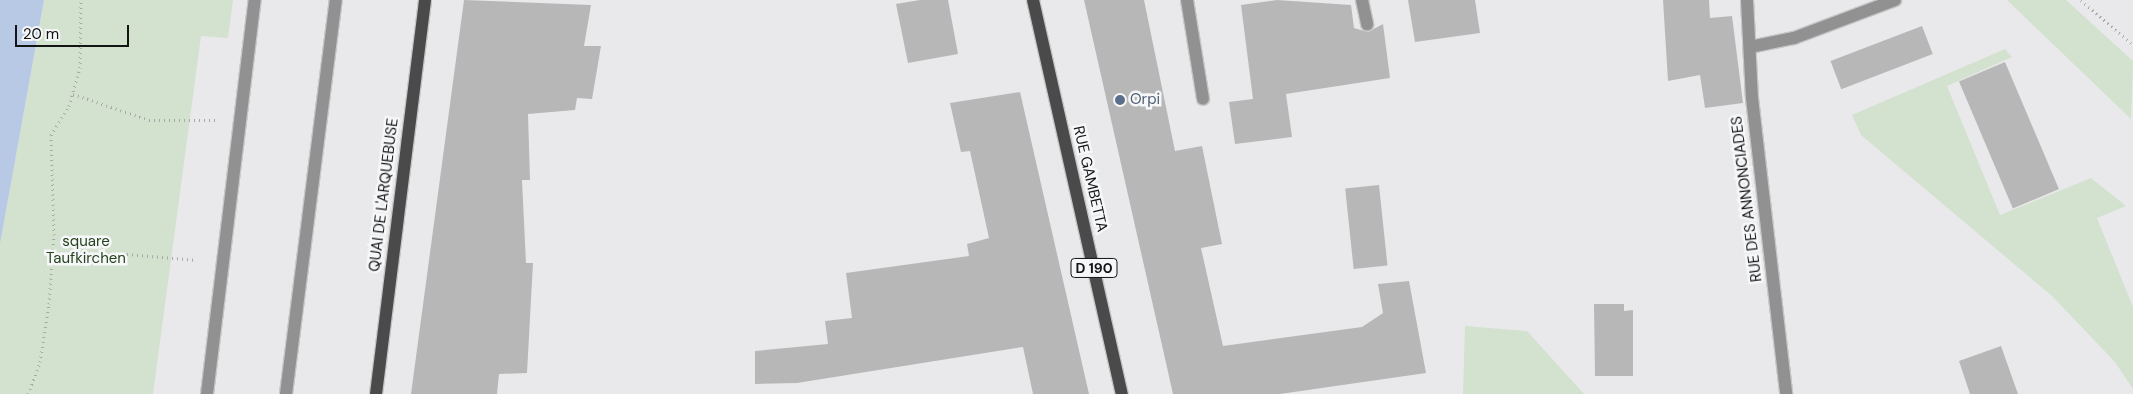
<!DOCTYPE html>
<html>
<head>
<meta charset="utf-8">
<style>
	body { margin:0 }
	#map { position:relative; width:2133px; height:394px; overflow:hidden; background:#e9e9eb; font-family:"DM Sans",sans-serif }
	div>[style] { position:absolute }
	.green>* { inset:0; background:#d3e1cf }
	.water>* { inset:0; background:#b7c9e4 }
	.building>* { inset:0; background:#b8b7b8; transform-origin:0 0 }
	.path>* { height:3px; margin-top:-1.5px; transform-origin:0; background:repeating-linear-gradient(90deg,#a8a8aa 0 1px,transparent 0 5px) }
	.roads { filter:drop-shadow(1px 0 #c7c7c9) drop-shadow(-1px 0 #c7c7c9) drop-shadow(0 1px #c7c7c9) drop-shadow(0 -1px #c7c7c9) }
	.service>* { height:12px; margin:-6px; padding:0 6px; transform-origin:6px; border-radius:6px; background:#929191 }
	.minor>* { height:12px; margin:-6px; padding:0 6px; transform-origin:6px; border-radius:6px; background:#929191 }
	.primary>* { height:12px; margin:-6px; padding:0 6px; transform-origin:6px; border-radius:6px; background:#4b4a4a }
	.dots>* { width:14px; height:14px; translate:-50% -50%; box-sizing:border-box; border:2px solid #f6f7f8; border-radius:50% }
	span { translate:-50% -50%; white-space:nowrap; text-align:center; line-height:1.15; -webkit-text-stroke:5px #f6f7f8; paint-order:stroke }
	.shield-label span { padding:1px 4px; background:#f6f7f8; border:1px solid; border-radius:4px; -webkit-text-stroke-width:0 }
	.shield-label { font-size:14px; color:#141415; font-weight:700 }
	.service-label { font-size:15px; color:#4e5e75 }
	.left { translate:0 -50%; text-align:left }
	.street-label { font-size:15px; color:#141415 }
	.park-label { font-size:15px; color:#24421c }
	.scale { position:absolute; left:15px; top:25px; width:114px; height:22px; box-sizing:border-box; border:2px solid #141415; border-top:0; padding-left:6px; font-size:15px; line-height:18px; white-space:nowrap; color:#141415; -webkit-text-stroke:4px #f6f7f8; paint-order:stroke }
</style>
</head>
<body>
<div id="map">
	<div class="green">
		<i style="clip-path:polygon(44px 0,233px 0,228px 38px,201px 36px,153px 394px,0 394px,0 244px)"></i>
		<i style="clip-path:polygon(2007px 0,2066px 0,2133px 61px,2131px 119px)"></i>
		<i style="clip-path:polygon(2005px 49px,2012px 57px,1947px 86px,2000px 215px,2091px 178px,2126px 206px,2097px 218px,2133px 307px,2133px 389px,2115px 362px,2052px 296px,1861px 135px,1852px 115px)"></i>
		<i style="clip-path:polygon(1465px 326px,1527px 331px,1584px 394px,1463px 394px)"></i>
	</div>
	<div class="water">
		<i style="clip-path:polygon(0 0,44px 0,0 244px)"></i>
	</div>
	<div class="building">
		<i style="clip-path:polygon(464px 0,591px 5px,584px 46px,601px 46px,592px 99px,577px 98px,575px 110px,528px 114px,530px 180px,522px 180px,526px 263px,533px 263px,527px 373px,499px 374px,497px 394px,411px 394px)"></i>
		<i style="clip-path:polygon(920px 0,948px 0,958px 54px,908px 63px,896px 4px)"></i>
		<i style="clip-path:polygon(1084px 0,1144px 0,1175px 151px,1202px 146px,1222px 244px,1201px 248px,1223px 346px,1362px 327px,1383px 313px,1378px 284px,1409px 281px,1426px 373px,1280px 394px,1173px 394px)"></i>
		<i style="clip-path:polygon(1277px 0,1351px 5px,1354px 28px,1368px 32px,1383px 24px,1390px 78px,1286px 94px,1292px 137px,1235px 144px,1229px 102px,1253px 99px,1241px 5px)"></i>
		<i style="clip-path:polygon(1408px 0,1475px 0,1480px 33px,1415px 42px)"></i>
		<i style="clip-path:polygon(1663px 0,1709px 0,1710px 18px,1732px 16px,1743px 103px,1705px 108px,1700px 75px,1668px 81px)"></i>
		<i style="left:1922px;top:26px;width:30px;height:98px;rotate:69deg"></i>
		<i style="left:2005px;top:62px;width:138px;height:50px;rotate:67deg"></i>
		<i style="clip-path:polygon(1020px 92px,1089px 394px,1033px 394px,1023px 347px,797px 383px,755px 384px,755px 351px,828px 344px,825px 321px,852px 318px,846px 273px,969px 256px,967px 244px,989px 238px,970px 151px,961px 152px,950px 103px)"></i>
		<i style="left:1379px;top:185px;width:81px;height:34px;rotate:84deg"></i>
		<i style="clip-path:polygon(1594px 304px,1624px 304px,1624px 311px,1633px 310px,1633px 376px,1595px 376px)"></i>
		<i style="clip-path:polygon(2001px 346px,2018px 394px,1970px 394px,1959px 361px)"></i>
	</div>
	<div class="path">
		<i style="left:2081px;top:0;width:69px;rotate:40.9deg"></i>
		<i style="left:73px;top:94px;width:80px;rotate:18.9deg"></i>
		<i style="left:149px;top:120px;width:66px"></i>
		<i style="left:53px;top:256px;width:74px;rotate:-1.5deg"></i>
		<i style="left:127px;top:254px;width:70px;rotate:4.9deg"></i>
		<i style="left:28px;top:394px;width:34px;rotate:-69deg"></i>
		<i style="left:40px;top:362px;width:59px;rotate:-81.2deg"></i>
		<i style="left:49px;top:304px;width:69px;rotate:-85.9deg"></i>
		<i style="left:54px;top:235px;width:100px;rotate:-91.7deg"></i>
		<i style="left:51px;top:135px;width:34px;rotate:-58deg"></i>
		<i style="left:69px;top:106px;width:40px;rotate:-74deg"></i>
		<i style="left:80px;top:68px;width:68px;rotate:-89.2deg"></i>
	</div>
	<div class="roads">
		<div class="service">
			<i style="left:207px;top:394px;width:397px;rotate:-83.1deg"></i>
			<i style="left:286px;top:394px;width:397px;rotate:-82.8deg"></i>
		</div>
		<div class="minor">
			<i style="left:1187px;top:0;width:100px;rotate:80.8deg"></i>
			<i style="left:1362px;top:0;width:25px;rotate:78deg"></i>
			<i style="left:1747px;top:0;width:98px;rotate:87.1deg"></i>
			<i style="left:1752px;top:98px;width:298px;rotate:83.4deg"></i>
			<i style="left:1750px;top:47px;width:45px;rotate:-11.6deg"></i>
			<i style="left:1794px;top:38px;width:108px;rotate:-20.6deg"></i>
		</div>
		<div class="primary">
			<i style="left:1033px;top:0;width:404px;rotate:77.3deg"></i>
			<i style="left:376px;top:394px;width:397px;rotate:-82.9deg"></i>
		</div>
	</div>
	<div class="dots">
		<i style="left:1120px;top:100px;background:#5c6f8a"></i>
	</div>
	<div class="shield-label">
		<span style="left:1094px;top:268px">D 190</span>
	</div>
	<div class="service-label">
		<span class="left" style="left:1130px;top:100px">Orpi</span>
	</div>
	<div class="street-label">
		<span style="left:1090px;top:179px;rotate:77deg">RUE GAMBETTA</span>
		<span style="left:384px;top:195px;rotate:-83deg">QUAI DE L'ARQUEBUSE</span>
		<span style="left:1747px;top:199px;rotate:-97deg">RUE DES ANNONCIADES</span>
	</div>
	<div class="park-label">
		<span style="left:86px;top:250px">square<br>Taufkirchen</span>
	</div>
	<div class="scale">20 m</div>
</div>
</body>
</html>
